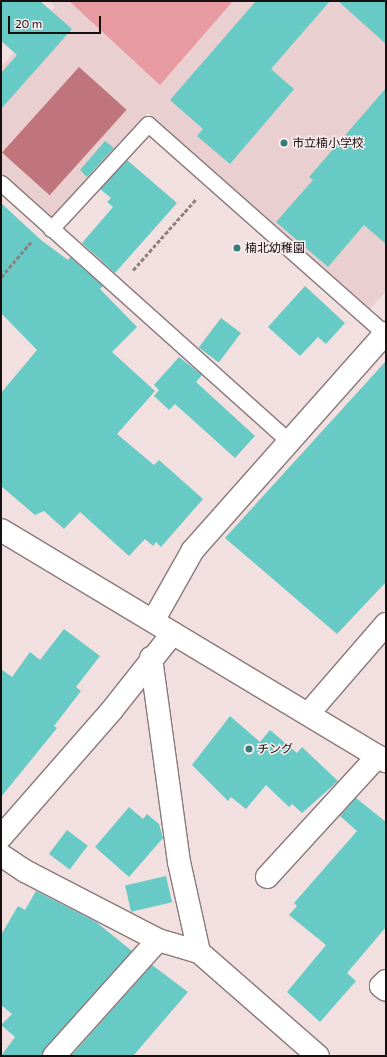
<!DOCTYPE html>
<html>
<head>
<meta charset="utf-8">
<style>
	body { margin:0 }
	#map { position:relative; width:387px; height:1057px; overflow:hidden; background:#f2dfe0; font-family:Commissioner,"Noto Sans JP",sans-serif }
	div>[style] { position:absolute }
	.built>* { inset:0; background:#eacfd0 }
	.green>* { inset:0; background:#e79ba1 }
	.water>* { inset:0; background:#bf757b; transform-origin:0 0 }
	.building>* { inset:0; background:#68cac4; transform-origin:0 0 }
	.path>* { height:2.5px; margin-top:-1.25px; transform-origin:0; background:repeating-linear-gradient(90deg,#8d8080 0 4px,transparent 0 6px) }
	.roads { filter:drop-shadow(1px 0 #89797a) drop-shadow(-1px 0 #89797a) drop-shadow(0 1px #89797a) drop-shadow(0 -1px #89797a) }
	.lane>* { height:15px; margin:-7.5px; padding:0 7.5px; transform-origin:7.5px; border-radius:7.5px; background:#fff }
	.street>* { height:22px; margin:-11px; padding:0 11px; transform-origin:11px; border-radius:11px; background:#fff }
	.secondary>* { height:22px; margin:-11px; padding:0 11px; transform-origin:11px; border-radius:11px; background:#fff }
	.dots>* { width:11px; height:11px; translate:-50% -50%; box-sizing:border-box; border:2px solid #fcedee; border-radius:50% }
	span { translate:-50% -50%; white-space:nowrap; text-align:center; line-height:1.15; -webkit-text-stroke:3px #fcedee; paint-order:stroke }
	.poi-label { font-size:12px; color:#161010 }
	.left { translate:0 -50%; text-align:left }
	.frame { position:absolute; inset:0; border:2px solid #161010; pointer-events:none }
	.scale { position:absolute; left:8px; top:16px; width:93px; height:18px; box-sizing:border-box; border:2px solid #161010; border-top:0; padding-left:5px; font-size:12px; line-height:14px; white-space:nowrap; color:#161010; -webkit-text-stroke:3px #fcedee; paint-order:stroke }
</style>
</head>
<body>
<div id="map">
	<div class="built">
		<i style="clip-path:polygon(49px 1px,386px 1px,386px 291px,370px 309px,148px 113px,53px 220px,1px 173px,1px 67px,55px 7px)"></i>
	</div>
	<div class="green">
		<i style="clip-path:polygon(69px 1px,233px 1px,160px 85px)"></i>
	</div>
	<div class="water">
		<i style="left:79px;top:67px;width:64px;height:115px;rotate:42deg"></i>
	</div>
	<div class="building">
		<i style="clip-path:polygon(1px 1px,40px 1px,72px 29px,1px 109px,1px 73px,17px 55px,1px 41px)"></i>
		<i style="clip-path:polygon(256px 1px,330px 1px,271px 69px,294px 89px,230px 164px,197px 136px,203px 129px,170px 100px)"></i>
		<i style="clip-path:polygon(338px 1px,386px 1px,386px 44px)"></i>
		<i style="clip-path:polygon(386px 88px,386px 244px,364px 225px,328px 267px,276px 222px,313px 180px,309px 177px)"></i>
		<i style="clip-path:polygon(105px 141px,114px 148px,87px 177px,80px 170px)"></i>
		<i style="clip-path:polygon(127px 160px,177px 203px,115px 273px,82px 243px,113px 207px,107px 202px,111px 198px,100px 189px)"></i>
		<i style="clip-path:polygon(1px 203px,41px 240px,68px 260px,70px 257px,103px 286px,100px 289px,137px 327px,112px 352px,155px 391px,117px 434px,154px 465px,159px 460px,203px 499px,161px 547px,156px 542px,153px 546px,145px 539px,129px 556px,80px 512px,64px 529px,44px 511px,35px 515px,1px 486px,1px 393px,37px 350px,1px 313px)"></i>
		<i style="clip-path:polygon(305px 286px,345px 323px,326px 344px,318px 337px,300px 356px,268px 327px)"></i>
		<i style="left:221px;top:318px;width:25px;height:37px;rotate:37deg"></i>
		<i style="clip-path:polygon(179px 357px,202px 375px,196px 382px,255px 436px,235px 458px,175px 404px,169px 410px,154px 396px,159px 390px,154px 385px)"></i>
		<i style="clip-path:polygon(386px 361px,386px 582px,337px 634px,225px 538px)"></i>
		<i style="clip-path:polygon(64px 629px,100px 656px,76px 687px,81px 691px,54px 726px,57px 728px,1px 797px,1px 669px,12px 677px,30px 652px,40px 660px)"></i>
		<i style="clip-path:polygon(230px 716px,260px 742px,270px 730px,297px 753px,302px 747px,338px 781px,302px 813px,292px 804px,289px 807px,266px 785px,246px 809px,231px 797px,228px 801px,192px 765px)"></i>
		<i style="clip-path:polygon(356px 798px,386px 822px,386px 927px,347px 973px,356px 981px,320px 1022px,287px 992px,326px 945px,289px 915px,297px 906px,294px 903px,357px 831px,340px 816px)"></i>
		<i style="clip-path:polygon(129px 807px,143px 819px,147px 814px,159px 824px,163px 838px,129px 877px,95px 847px)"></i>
		<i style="left:67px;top:830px;width:26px;height:30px;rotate:37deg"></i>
		<i style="left:166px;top:876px;width:27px;height:42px;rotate:77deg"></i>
		<i style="clip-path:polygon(36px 891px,96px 922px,132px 951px,45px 1048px,42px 1056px,1px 1056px,15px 1037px,1px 1025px,12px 1014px,1px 1005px,1px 935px,18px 906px,25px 910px)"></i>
		<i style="clip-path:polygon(152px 965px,188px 992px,133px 1056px,71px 1056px)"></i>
	</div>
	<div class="path">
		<i style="left:133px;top:270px;width:95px;rotate:-48.4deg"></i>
		<i style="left:1px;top:277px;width:46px;rotate:-49.4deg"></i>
	</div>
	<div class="roads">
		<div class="lane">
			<i style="left:1px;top:183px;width:387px;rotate:41.9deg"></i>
			<i style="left:51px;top:229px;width:143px;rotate:-47.3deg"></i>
			<i style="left:148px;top:124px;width:317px;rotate:41.5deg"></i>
		</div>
		<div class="street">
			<i style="left:153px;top:621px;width:81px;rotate:-60.6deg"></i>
			<i style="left:193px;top:550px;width:290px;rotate:-48.4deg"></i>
			<i style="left:151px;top:658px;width:206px;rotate:82.2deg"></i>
			<i style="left:179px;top:862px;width:92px;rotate:77.5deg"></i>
			<i style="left:199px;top:952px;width:158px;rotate:41.2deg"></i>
			<i style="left:308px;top:714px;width:119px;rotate:-49.1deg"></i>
			<i style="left:1px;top:837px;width:169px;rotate:-48.8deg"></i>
			<i style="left:112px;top:710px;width:98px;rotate:-51.6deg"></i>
			<i style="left:1px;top:855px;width:29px;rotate:34deg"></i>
			<i style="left:25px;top:871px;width:150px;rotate:27.4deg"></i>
			<i style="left:158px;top:940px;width:43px;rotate:16.3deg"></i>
			<i style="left:267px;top:877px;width:164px;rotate:-47.5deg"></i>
			<i style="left:386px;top:981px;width:7px;rotate:135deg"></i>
			<i style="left:381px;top:986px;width:6px;rotate:39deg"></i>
			<i style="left:54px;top:1056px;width:156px;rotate:-48.1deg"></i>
		</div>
		<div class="secondary">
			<i style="left:1px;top:530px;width:449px;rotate:31deg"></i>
		</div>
	</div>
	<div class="dots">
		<i style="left:284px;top:143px;background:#357d7a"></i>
		<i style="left:237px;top:248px;background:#357d7a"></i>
		<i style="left:249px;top:749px;background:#357d7a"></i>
	</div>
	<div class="poi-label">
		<span class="left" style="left:292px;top:143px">市立楠小学校</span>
		<span class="left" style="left:245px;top:248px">楠北幼稚園</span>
		<span class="left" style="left:257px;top:749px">チング</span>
	</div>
	<div class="frame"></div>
	<div class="scale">20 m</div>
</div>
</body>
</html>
